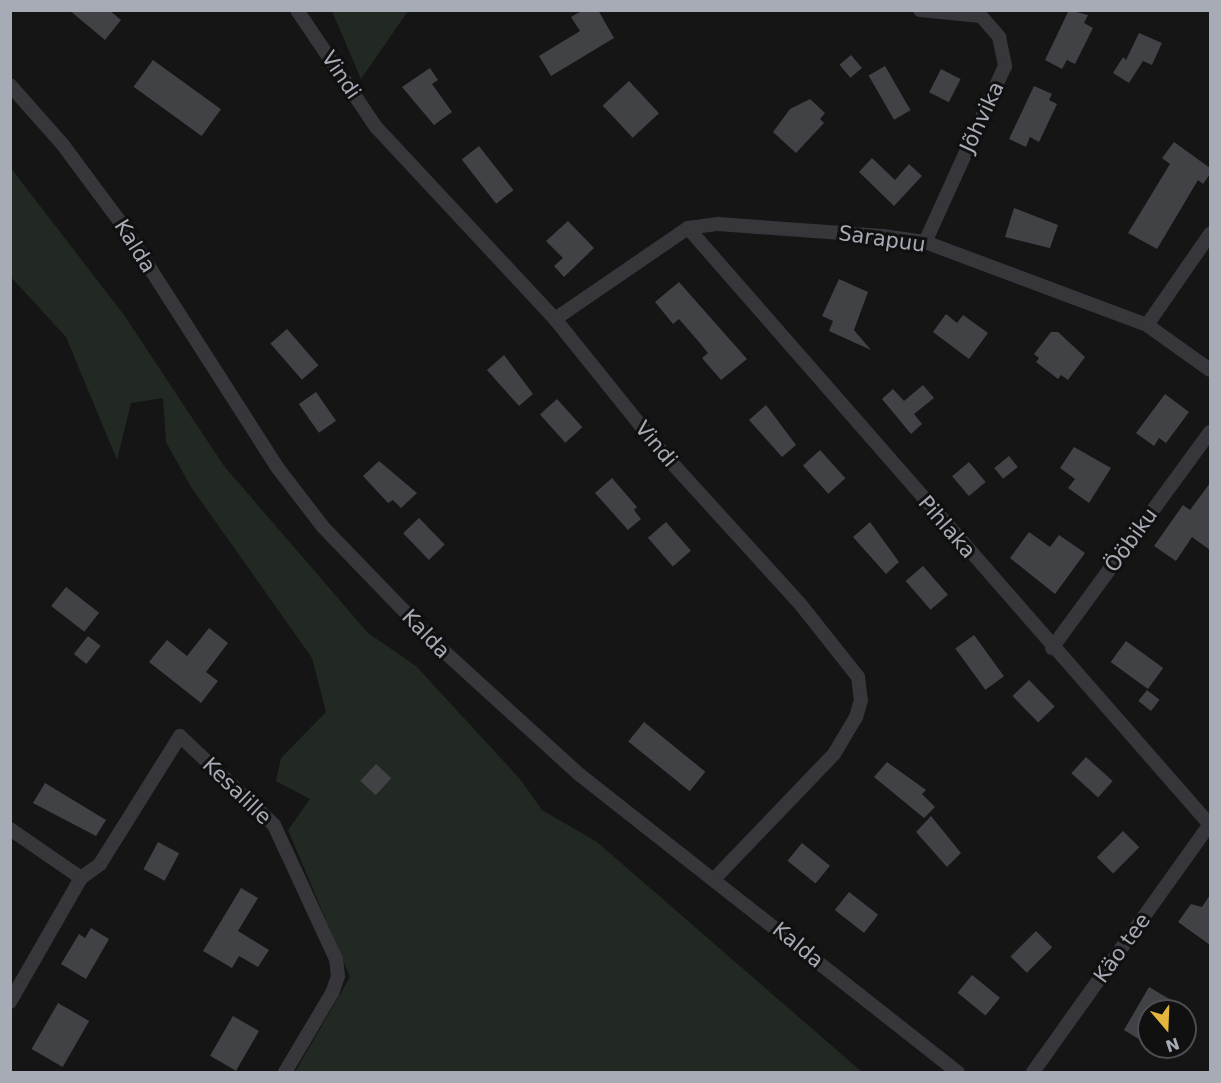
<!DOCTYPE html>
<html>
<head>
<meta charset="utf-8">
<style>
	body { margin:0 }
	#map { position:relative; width:1221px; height:1083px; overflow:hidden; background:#151516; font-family:"DejaVu Sans",sans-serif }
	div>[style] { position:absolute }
	.green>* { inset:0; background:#212922 }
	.building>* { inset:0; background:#414246; transform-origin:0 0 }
	.minor>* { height:14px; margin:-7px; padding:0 7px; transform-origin:7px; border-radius:7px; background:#36363b }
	span { translate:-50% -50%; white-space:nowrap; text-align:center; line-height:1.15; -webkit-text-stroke:6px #101011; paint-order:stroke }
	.street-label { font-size:21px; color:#a7abb5 }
	.frame { position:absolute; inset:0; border:12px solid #a7abb5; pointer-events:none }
	.north { position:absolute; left:1137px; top:999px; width:60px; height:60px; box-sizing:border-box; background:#101011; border:2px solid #4c4e53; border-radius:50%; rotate:161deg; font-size:16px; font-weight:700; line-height:24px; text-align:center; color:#a7abb5 }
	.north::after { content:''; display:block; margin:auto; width:21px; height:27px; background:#e5b53e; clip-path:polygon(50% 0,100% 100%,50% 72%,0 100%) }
</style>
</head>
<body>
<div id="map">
	<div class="green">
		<i style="clip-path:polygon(332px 11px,408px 11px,361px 79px)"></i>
		<i style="clip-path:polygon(10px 167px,124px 315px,224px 466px,368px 633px,416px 666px,520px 779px,542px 810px,597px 842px,862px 1072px,295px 1072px,350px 977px,288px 830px,310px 799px,276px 781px,281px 758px,326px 712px,312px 658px,191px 487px,166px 442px,163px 398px,131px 403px,117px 460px,66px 337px,11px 277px)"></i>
	</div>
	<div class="building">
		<i style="clip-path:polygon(69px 10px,109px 10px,121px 20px,105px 40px)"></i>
		<i style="clip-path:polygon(583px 10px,598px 10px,614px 38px,551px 76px,539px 56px,580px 31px,571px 17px)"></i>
		<i style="clip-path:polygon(1069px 10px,1088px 15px,1084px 23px,1093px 28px,1075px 64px,1067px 60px,1062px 69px,1045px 60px)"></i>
		<i style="clip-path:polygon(1139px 33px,1162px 43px,1152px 65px,1143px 61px,1129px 83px,1113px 73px,1123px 57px,1126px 60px)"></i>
		<i style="left:851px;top:55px;width:17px;height:15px;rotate:50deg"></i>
		<i style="left:153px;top:60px;width:84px;height:33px;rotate:36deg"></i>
		<i style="left:885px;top:66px;width:51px;height:19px;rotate:60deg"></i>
		<i style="clip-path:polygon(430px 68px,438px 80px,432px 84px,452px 112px,434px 125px,402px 87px)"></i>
		<i style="left:941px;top:69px;width:22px;height:26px;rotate:27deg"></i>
		<i style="left:629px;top:81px;width:44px;height:36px;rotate:47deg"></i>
		<i style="clip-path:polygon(1034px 86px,1052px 94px,1049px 100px,1057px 104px,1039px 142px,1030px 137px,1026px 147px,1009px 139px)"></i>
		<i style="clip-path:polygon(810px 99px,825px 113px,820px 119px,824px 123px,796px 153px,773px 132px,790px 109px)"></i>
		<i style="clip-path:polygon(1174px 142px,1210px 168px,1210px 174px,1203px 184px,1198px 180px,1157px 249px,1128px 233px,1170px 164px,1162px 158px)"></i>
		<i style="left:479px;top:146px;width:56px;height:22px;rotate:52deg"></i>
		<i style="clip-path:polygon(872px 158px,895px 180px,909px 164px,922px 176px,894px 206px,859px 172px)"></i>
		<i style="clip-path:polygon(1014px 208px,1058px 225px,1050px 248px,1005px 237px)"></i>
		<i style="clip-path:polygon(568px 221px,594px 248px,564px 277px,554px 266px,563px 258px,546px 241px)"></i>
		<i style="clip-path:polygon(839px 279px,868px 292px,854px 330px,871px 350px,829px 331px,833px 321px,822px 316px)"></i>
		<i style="clip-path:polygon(679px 282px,747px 359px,721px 380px,702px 358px,708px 353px,699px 342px,679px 319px,673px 324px,655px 302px)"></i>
		<i style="clip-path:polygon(946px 314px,957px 323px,963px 315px,988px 333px,969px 359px,933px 332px)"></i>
		<i style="left:287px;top:329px;width:48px;height:22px;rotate:49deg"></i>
		<i style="clip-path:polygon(1051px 332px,1058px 332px,1085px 357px,1068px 380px,1061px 375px,1058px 379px,1036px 362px,1039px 358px,1034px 354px)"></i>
		<i style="clip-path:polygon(504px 355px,533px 394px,519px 406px,487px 370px)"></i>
		<i style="clip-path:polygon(923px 385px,934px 398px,914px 414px,922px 424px,911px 434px,882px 399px,893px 389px,904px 401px)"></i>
		<i style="left:316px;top:392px;width:35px;height:21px;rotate:55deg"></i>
		<i style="clip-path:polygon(1165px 394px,1189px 412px,1166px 443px,1159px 438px,1154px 446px,1136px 433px)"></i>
		<i style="left:557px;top:399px;width:38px;height:23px;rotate:48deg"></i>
		<i style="clip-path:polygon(766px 405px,796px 445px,782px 457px,749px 420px)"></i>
		<i style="clip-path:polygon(1074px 447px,1111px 468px,1089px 503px,1068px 488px,1075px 479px,1060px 468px)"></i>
		<i style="left:820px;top:450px;width:38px;height:23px;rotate:48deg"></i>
		<i style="left:1009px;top:456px;width:14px;height:19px;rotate:51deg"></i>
		<i style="clip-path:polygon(379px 461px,417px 493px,401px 508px,393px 500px,388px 503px,363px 476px)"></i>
		<i style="left:969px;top:462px;width:26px;height:22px;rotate:50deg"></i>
		<i style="clip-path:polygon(612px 478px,637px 507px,634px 510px,641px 519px,628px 530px,595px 493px)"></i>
		<i style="clip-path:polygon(1210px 483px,1210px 550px,1192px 537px,1176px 561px,1154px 546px,1183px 505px,1190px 510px)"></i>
		<i style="left:419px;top:518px;width:37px;height:22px;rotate:46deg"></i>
		<i style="left:666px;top:522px;width:38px;height:24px;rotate:49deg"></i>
		<i style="clip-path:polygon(870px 522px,899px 562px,886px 574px,853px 537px)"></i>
		<i style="clip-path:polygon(1029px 532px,1050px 547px,1059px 535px,1085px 553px,1055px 594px,1010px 558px)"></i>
		<i style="left:923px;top:566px;width:38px;height:23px;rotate:49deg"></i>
		<i style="left:66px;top:587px;width:42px;height:24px;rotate:38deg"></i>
		<i style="clip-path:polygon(209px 628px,228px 643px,206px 672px,218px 681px,201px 703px,149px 662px,167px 640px,187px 656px)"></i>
		<i style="left:974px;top:635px;width:51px;height:23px;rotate:54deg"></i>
		<i style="left:88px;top:636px;width:16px;height:23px;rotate:38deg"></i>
		<i style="left:1126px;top:641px;width:46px;height:26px;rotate:36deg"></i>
		<i style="left:1029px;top:680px;width:37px;height:23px;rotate:46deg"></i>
		<i style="left:1147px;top:690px;width:16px;height:14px;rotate:38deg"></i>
		<i style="left:644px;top:722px;width:79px;height:25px;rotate:39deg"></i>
		<i style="left:1086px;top:757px;width:36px;height:22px;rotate:42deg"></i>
		<i style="clip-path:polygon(887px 762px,926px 790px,922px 794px,935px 807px,924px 818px,874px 777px)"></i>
		<i style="left:376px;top:764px;width:21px;height:23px;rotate:43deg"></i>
		<i style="clip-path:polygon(45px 783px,106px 820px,96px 836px,33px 803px)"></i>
		<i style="clip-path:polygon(931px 816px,961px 853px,947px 867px,916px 832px)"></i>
		<i style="left:1123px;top:831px;width:23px;height:37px;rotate:45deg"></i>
		<i style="left:158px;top:842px;width:24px;height:31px;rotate:28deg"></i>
		<i style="left:802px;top:843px;width:36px;height:23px;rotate:39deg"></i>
		<i style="clip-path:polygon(241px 888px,258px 898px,238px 931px,269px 950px,258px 967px,239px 956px,232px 968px,203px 951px)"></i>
		<i style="left:849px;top:892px;width:37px;height:23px;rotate:38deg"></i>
		<i style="clip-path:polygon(1210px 895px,1210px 945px,1178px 922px,1191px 904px,1202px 907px)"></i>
		<i style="clip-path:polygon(91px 928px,109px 939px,86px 979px,61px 964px,79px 934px,85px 938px)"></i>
		<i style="left:1036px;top:931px;width:23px;height:36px;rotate:45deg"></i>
		<i style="left:972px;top:975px;width:36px;height:23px;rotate:39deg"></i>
		<i style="clip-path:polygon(1149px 987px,1190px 1011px,1149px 1011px,1149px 1030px,1142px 1041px,1124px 1030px)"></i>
		<i style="left:58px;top:1003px;width:36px;height:53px;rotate:30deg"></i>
		<i style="left:233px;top:1016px;width:30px;height:46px;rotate:30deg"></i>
	</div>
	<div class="minor">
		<i style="left:297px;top:10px;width:141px;rotate:56deg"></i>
		<i style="left:376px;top:127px;width:262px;rotate:47deg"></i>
		<i style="left:555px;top:319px;width:169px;rotate:51.2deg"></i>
		<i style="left:661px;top:451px;width:208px;rotate:47.7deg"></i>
		<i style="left:801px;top:605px;width:92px;rotate:51.6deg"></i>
		<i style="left:858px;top:677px;width:23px;rotate:83deg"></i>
		<i style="left:861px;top:700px;width:18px;rotate:106deg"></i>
		<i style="left:856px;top:717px;width:43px;rotate:120.7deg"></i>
		<i style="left:834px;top:754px;width:172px;rotate:133.8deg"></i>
		<i style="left:920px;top:10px;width:61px;rotate:5.6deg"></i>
		<i style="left:981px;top:16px;width:28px;rotate:49deg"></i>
		<i style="left:999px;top:37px;width:30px;rotate:78deg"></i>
		<i style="left:1005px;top:66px;width:193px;rotate:114.4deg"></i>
		<i style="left:10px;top:85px;width:80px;rotate:48.5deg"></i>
		<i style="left:63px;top:145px;width:97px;rotate:53.4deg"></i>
		<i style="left:121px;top:223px;width:290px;rotate:57.4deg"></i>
		<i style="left:277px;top:467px;width:76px;rotate:52.5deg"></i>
		<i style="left:323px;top:527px;width:164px;rotate:46deg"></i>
		<i style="left:437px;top:645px;width:193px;rotate:42.3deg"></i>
		<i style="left:580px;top:775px;width:481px;rotate:38.2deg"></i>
		<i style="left:688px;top:228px;width:793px;rotate:48.83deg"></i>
		<i style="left:555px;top:319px;width:161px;rotate:-34.4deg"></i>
		<i style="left:688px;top:228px;width:30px;rotate:-8deg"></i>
		<i style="left:718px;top:224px;width:165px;rotate:4.2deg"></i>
		<i style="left:883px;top:236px;width:42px;rotate:8.1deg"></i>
		<i style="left:925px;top:242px;width:237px;rotate:20.5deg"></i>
		<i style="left:1147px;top:325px;width:77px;rotate:35.5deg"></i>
		<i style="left:1147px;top:325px;width:111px;rotate:-55.3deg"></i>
		<i style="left:1052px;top:648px;width:268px;rotate:-53.8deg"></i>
		<i style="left:10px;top:829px;width:86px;rotate:34.6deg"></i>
		<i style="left:81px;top:878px;width:143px;rotate:119.8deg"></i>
		<i style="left:81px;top:878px;width:24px;rotate:-36deg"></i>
		<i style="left:100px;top:864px;width:151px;rotate:-58deg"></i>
		<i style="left:180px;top:736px;width:129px;rotate:43.4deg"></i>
		<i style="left:274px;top:825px;width:148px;rotate:65.2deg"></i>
		<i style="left:336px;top:959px;width:17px;rotate:83deg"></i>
		<i style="left:338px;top:976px;width:18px;rotate:109deg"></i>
		<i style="left:332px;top:993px;width:92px;rotate:120.7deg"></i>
		<i style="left:1033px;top:1072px;width:305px;rotate:-54.5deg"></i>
	</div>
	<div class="street-label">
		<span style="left:341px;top:75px;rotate:56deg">Vindi</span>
		<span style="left:982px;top:117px;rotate:-65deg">Jõhvika</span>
		<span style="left:882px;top:239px;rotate:8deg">Sarapuu</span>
		<span style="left:135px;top:246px;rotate:58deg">Kalda</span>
		<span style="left:656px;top:444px;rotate:50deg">Vindi</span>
		<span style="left:947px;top:527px;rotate:49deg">Pihlaka</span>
		<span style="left:1131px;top:540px;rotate:-54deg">Ööbiku</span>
		<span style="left:426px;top:634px;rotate:46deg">Kalda</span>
		<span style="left:237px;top:791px;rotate:44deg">Kesalille</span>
		<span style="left:798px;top:945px;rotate:39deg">Kalda</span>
		<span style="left:1122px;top:948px;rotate:-54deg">Käo tee</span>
	</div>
	<div class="frame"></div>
	<div class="north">N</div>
</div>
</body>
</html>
